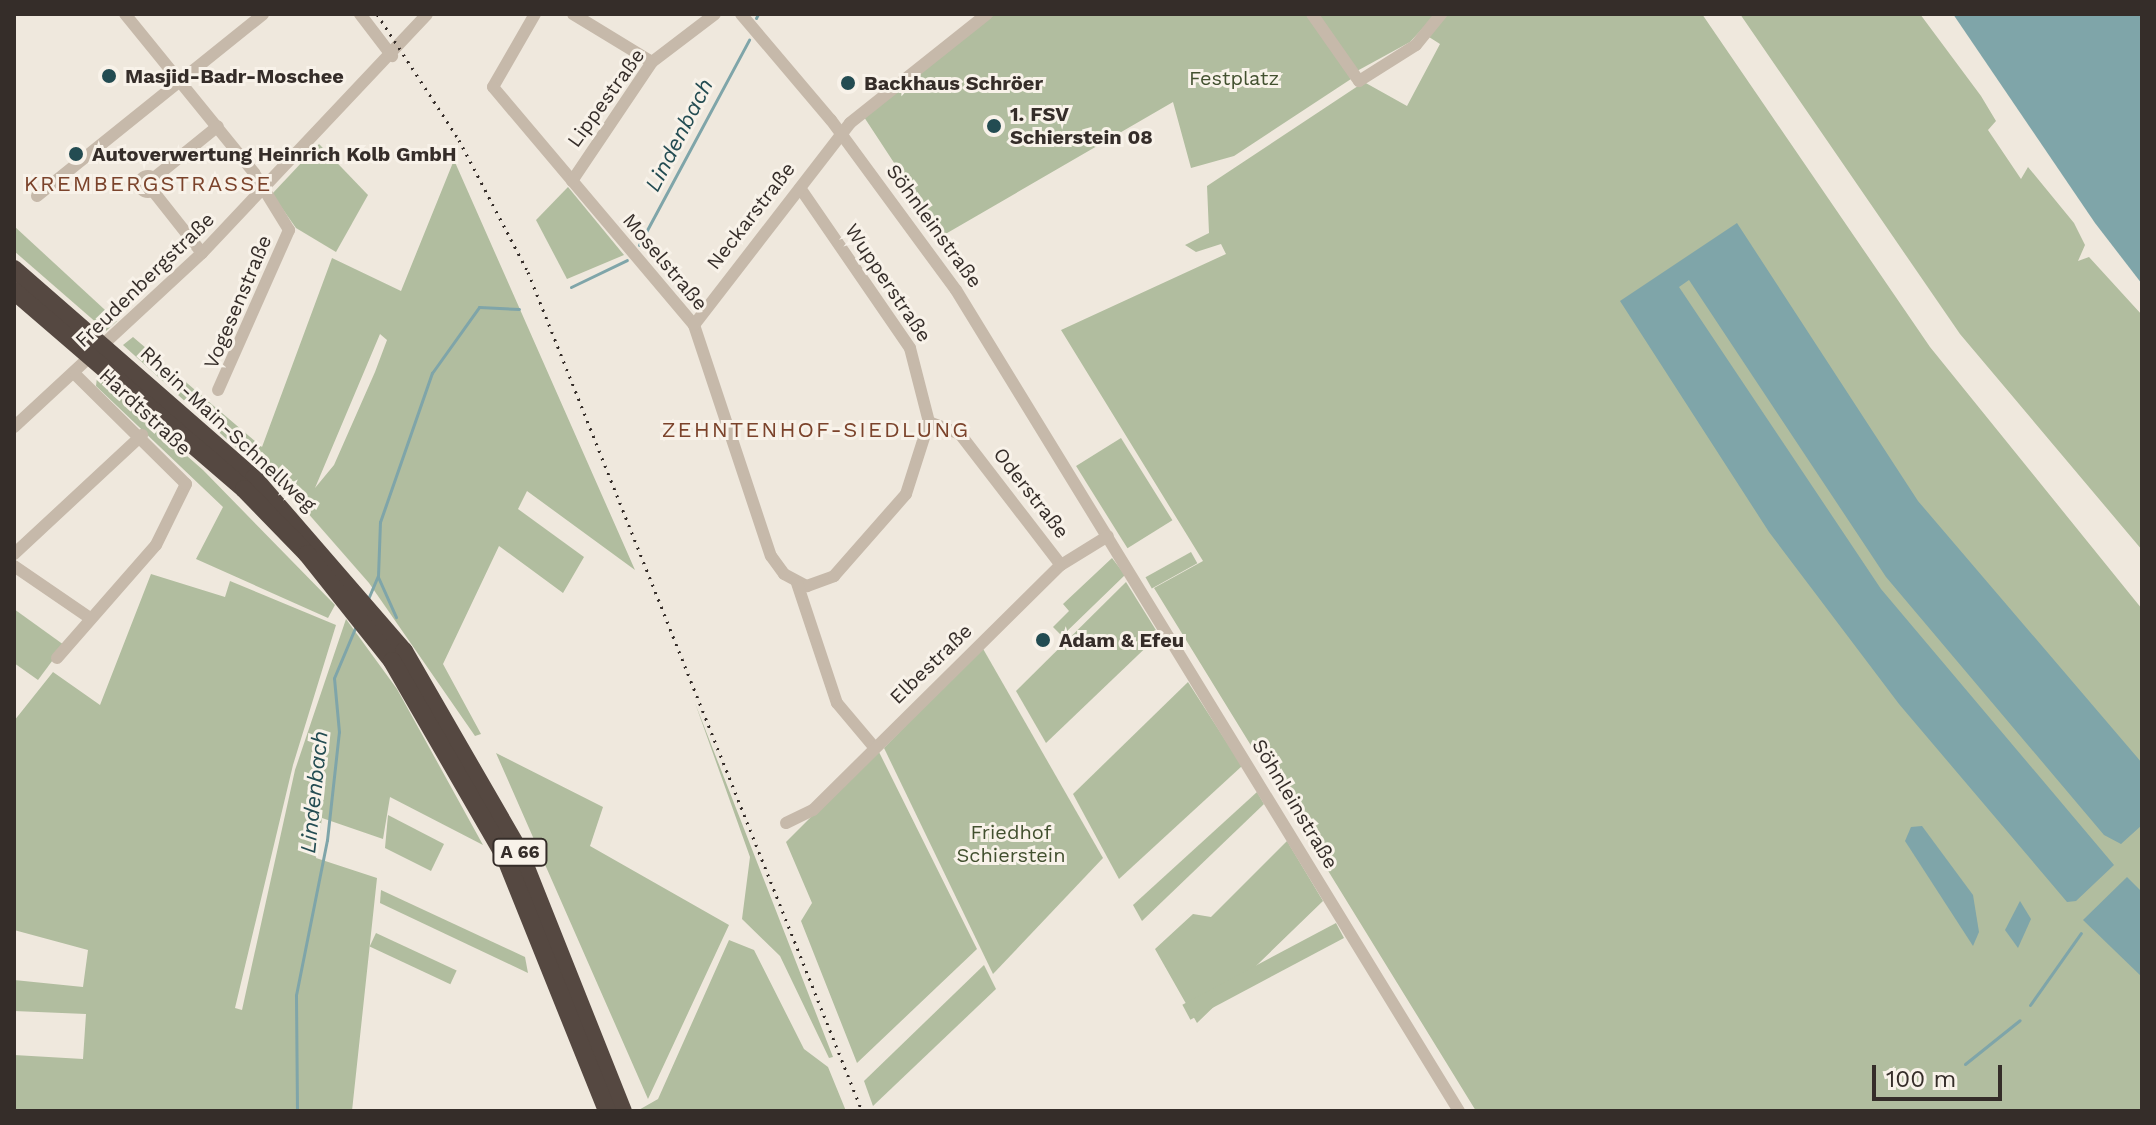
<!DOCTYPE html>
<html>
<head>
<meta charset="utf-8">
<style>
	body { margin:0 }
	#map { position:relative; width:2156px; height:1125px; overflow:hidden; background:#efe8dd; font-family:"Work Sans",sans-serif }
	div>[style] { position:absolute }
	.green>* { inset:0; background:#b1bd9f; transform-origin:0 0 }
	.water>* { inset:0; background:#7fa5a9 }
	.stream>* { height:3px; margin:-1.5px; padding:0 1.5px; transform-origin:1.5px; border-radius:1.5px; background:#7fa5a9 }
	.minor>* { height:12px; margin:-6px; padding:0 6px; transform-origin:6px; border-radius:6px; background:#c6b9aa }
	.minor>.ring { margin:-6px; padding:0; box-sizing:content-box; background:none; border:12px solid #c6b9aa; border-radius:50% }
	.highway>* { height:18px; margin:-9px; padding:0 9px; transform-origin:9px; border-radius:9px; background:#554841 }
	.rail>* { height:3px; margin-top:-1.5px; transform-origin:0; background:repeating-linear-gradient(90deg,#352d29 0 2px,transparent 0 8px) }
	.dots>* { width:22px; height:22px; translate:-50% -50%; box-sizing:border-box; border:4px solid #f8f2e9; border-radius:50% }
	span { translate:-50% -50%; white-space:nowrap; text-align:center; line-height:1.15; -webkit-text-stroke:6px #f8f2e9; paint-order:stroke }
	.shield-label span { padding:2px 6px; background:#f8f2e9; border:2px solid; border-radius:6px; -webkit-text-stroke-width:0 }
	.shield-label { font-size:18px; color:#352d29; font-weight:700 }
	.poi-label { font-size:20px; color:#352d29; font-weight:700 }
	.left { translate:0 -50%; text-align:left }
	.park-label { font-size:20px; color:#42502f }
	.street-label { font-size:20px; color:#352d29 }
	.water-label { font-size:22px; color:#234c52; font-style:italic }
	.neighbourhood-label { font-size:22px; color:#7b432b; letter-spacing:2px }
	.frame { position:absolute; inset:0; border:16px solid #352d29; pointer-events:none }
	.scale { position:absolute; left:1872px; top:1065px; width:130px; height:36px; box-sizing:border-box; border:4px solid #352d29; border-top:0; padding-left:10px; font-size:24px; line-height:28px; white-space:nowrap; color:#352d29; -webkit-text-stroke:6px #f8f2e9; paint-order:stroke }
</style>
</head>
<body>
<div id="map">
	<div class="green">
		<i style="clip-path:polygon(995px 14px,1306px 14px,1351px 79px,1234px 156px,1191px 168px,1173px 102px,942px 236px,864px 117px)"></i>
		<i style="clip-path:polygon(1318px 14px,1436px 14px,1410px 42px,1357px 71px)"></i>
		<i style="clip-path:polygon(1448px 14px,1702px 14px,1930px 347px,2142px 609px,2142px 1111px,1476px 1111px,1154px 588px,1203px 561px,1061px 330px,1226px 254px,1221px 244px,1196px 252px,1185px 245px,1209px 233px,1207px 186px,1364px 82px,1407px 106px,1440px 44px,1429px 37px)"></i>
		<i style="clip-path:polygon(1740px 14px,1920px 14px,1981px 96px,1996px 121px,1988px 130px,2021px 179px,2028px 167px,2074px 223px,2085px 245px,2078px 261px,2089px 257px,2142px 315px,2142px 550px,1960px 334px)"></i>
		<i style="clip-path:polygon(319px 144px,368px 195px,336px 252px,296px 228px,272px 194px)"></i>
		<i style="clip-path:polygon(evenodd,454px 160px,635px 570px,527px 491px,518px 509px,584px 557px,563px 593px,499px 546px,443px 664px,481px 734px,475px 736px,369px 583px,306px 511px,123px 345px,133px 337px,262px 447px,332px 258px,401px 291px,454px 160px,380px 334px,387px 340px,375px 372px,334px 465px,315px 488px,380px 334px)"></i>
		<i style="clip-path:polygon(568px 187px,624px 255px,567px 279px,536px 220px)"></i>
		<i style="clip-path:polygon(14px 226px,117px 321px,106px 331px,14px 251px)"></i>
		<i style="clip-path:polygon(97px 377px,203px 470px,335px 605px,328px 618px,196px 559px,223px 507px,96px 386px)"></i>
		<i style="left:1121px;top:438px;width:97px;height:53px;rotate:58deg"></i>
		<i style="left:1191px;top:552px;width:13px;height:52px;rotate:61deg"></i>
		<i style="clip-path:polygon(1112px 558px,1125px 575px,1062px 636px,1053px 627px,1069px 611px,1063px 604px)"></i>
		<i style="clip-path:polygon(151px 574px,225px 597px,230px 581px,336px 625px,293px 765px,235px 1008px,242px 1010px,295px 770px,346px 619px,397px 689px,483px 845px,390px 797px,383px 839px,322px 818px,316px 858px,377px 878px,352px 1111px,14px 1111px,14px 1055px,83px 1059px,86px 1014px,14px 1011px,14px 980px,83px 987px,88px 950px,14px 930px,14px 721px,53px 672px,100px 705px)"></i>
		<i style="clip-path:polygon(1126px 582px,1159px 635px,1046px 743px,1016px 691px)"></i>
		<i style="clip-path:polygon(14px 609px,64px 645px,38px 680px,14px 663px)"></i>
		<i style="clip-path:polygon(982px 647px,1103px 858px,993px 974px,884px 748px)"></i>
		<i style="clip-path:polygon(1188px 682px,1242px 766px,1119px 879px,1073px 794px)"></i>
		<i style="clip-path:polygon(695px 703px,833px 1057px,829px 1058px,780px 956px,742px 919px,750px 857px)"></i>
		<i style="clip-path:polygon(878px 750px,977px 949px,857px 1063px,801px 921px,812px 903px,786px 842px)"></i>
		<i style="clip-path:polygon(496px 753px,603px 807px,590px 846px,729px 925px,648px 1099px)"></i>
		<i style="clip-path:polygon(1257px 792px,1264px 804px,1142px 921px,1133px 905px)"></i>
		<i style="clip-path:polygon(388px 815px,444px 844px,431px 871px,385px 848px)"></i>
		<i style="clip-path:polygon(1287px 841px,1323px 901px,1197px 1023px,1155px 949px,1193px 914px,1211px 917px)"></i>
		<i style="clip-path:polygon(381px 890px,525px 957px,528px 973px,380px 903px)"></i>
		<i style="left:1336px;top:923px;width:17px;height:174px;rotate:62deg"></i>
		<i style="left:376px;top:933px;width:89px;height:15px;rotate:25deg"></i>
		<i style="clip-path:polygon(729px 940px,754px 950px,804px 1049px,828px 1067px,846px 1111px,637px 1111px,658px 1099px)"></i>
		<i style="clip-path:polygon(984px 965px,996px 989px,873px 1106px,864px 1081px)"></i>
	</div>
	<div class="water">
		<i style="clip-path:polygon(1953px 14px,2142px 14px,2142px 284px,2095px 223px)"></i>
		<i style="clip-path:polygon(1737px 223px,1918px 501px,2142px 763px,2142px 825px,2121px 844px,2104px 835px,1886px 577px,1689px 280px,1679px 287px,1881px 589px,2114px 865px,2076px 901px,2067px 902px,1899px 704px,1769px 532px,1620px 301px)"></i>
		<i style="clip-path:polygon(1922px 826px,1973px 895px,1979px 932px,1973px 946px,1905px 841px,1911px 827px)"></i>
		<i style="clip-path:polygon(2127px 877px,2142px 892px,2142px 977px,2083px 920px)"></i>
		<i style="clip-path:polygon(2020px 901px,2031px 919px,2018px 948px,2005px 930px)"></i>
	</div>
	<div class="stream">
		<i style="left:756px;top:18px;width:4px;rotate:-63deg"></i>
		<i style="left:639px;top:245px;width:233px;rotate:-61.8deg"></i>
		<i style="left:571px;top:287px;width:62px;rotate:-25.7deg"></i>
		<i style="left:378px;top:577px;width:44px;rotate:65.8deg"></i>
		<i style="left:368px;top:599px;width:25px;rotate:-67deg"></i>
		<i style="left:378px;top:576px;width:54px;rotate:-87.9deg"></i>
		<i style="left:380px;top:522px;width:158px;rotate:-70.8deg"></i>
		<i style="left:432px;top:373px;width:81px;rotate:-54.5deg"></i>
		<i style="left:479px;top:307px;width:40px;rotate:2.9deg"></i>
		<i style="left:2030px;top:1005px;width:88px;rotate:-54.7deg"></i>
		<i style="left:1965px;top:1064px;width:70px;rotate:-38.7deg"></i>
		<i style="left:297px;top:1111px;width:116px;rotate:-90.5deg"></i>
		<i style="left:296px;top:995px;width:158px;rotate:-78.7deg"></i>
		<i style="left:327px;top:840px;width:109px;rotate:-83.7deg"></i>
		<i style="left:339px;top:732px;width:54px;rotate:-95.3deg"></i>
		<i style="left:334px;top:678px;width:54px;rotate:-67.2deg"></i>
	</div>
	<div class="minor">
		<i style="left:125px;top:14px;width:205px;rotate:50.9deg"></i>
		<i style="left:254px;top:173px;width:67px;rotate:58.4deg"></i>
		<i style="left:289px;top:230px;width:175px;rotate:113.9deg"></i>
		<i style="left:360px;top:14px;width:53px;rotate:52.7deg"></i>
		<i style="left:535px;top:14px;width:84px;rotate:119.9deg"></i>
		<i style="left:493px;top:87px;width:312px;rotate:49.8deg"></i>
		<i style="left:694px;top:325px;width:243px;rotate:71.6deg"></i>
		<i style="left:771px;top:556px;width:22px;rotate:54deg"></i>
		<i style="left:784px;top:574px;width:26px;rotate:28deg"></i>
		<i style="left:807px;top:586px;width:29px;rotate:-20deg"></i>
		<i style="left:834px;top:576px;width:109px;rotate:-48.7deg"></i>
		<i style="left:906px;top:494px;width:76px;rotate:-72.3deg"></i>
		<i style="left:929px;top:422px;width:76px;rotate:-104.4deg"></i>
		<i style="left:910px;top:348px;width:194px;rotate:-124.5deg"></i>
		<i style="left:573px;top:14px;width:92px;rotate:31.3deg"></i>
		<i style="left:741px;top:14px;width:139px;rotate:49.7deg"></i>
		<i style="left:831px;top:120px;width:211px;rotate:53.7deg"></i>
		<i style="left:956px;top:290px;width:963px;rotate:58.51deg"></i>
		<i style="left:1312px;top:14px;width:82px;rotate:55deg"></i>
		<i style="left:1359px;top:81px;width:67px;rotate:-32.3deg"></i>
		<i style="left:1416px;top:45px;width:40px;rotate:-51deg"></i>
		<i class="ring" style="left:140px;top:176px;width:4px;height:4px"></i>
		<i style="left:154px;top:178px;width:82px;rotate:-39.1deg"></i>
		<i style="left:572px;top:181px;width:143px;rotate:-56.1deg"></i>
		<i style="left:652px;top:62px;width:79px;rotate:-37.3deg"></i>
		<i style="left:153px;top:191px;width:79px;rotate:51.7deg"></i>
		<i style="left:37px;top:196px;width:290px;rotate:-38.8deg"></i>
		<i style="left:694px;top:325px;width:255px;rotate:-52.3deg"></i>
		<i style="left:850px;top:123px;width:175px;rotate:-38.5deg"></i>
		<i style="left:929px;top:422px;width:33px;rotate:21deg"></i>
		<i style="left:960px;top:434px;width:165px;rotate:52.4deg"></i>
		<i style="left:14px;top:427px;width:256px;rotate:-42.8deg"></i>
		<i style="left:202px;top:253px;width:328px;rotate:-46.7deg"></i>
		<i style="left:14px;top:554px;width:175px;rotate:-42.9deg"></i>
		<i style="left:14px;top:566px;width:92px;rotate:34.4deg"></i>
		<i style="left:797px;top:583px;width:126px;rotate:71.6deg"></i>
		<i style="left:837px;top:703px;width:57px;rotate:49.9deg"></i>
		<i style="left:57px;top:658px;width:150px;rotate:-48.8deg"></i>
		<i style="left:156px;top:545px;width:68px;rotate:-63.8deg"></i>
		<i style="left:186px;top:484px;width:155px;rotate:-135.3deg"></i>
		<i style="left:786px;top:823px;width:30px;rotate:-26deg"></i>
		<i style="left:813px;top:810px;width:349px;rotate:-44.7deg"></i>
		<i style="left:1061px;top:565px;width:55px;rotate:-31.7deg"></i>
	</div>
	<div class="highway">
		<i style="left:14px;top:269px;width:318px;rotate:41.1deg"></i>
		<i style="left:254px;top:478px;width:229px;rotate:49.1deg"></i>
		<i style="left:404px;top:651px;width:230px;rotate:60deg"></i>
		<i style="left:519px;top:850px;width:281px;rotate:68.3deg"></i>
		<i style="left:14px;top:291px;width:303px;rotate:40.7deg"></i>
		<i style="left:244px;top:489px;width:91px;rotate:45.9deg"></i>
		<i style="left:307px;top:554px;width:137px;rotate:51.5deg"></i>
		<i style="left:392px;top:661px;width:226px;rotate:60deg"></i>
		<i style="left:505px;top:857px;width:274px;rotate:68.1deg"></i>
	</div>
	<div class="rail">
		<i style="left:377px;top:14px;width:150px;rotate:56.9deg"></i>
		<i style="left:459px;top:140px;width:149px;rotate:62.4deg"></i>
		<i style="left:528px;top:272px;width:903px;rotate:68.29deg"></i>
	</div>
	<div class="dots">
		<i style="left:109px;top:76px;background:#234c52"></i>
		<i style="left:848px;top:83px;background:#234c52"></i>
		<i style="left:994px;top:126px;background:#234c52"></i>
		<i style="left:76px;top:154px;background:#234c52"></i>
		<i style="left:1043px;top:640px;background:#234c52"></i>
	</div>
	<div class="shield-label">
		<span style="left:520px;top:852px">A 66</span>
	</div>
	<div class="poi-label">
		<span class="left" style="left:125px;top:76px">Masjid-Badr-Moschee</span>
		<span class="left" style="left:864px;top:83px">Backhaus Schröer</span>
		<span class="left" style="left:1010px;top:126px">1. FSV<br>Schierstein 08</span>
		<span class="left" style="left:92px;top:154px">Autoverwertung Heinrich Kolb GmbH</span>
		<span class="left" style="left:1059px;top:640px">Adam &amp; Efeu</span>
	</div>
	<div class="park-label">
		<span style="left:1234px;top:78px">Festplatz</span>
		<span style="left:1011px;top:844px">Friedhof<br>Schierstein</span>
	</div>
	<div class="street-label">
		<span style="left:606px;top:98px;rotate:-54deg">Lippestraße</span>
		<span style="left:751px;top:216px;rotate:-52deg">Neckarstraße</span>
		<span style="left:934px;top:226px;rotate:54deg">Söhnleinstraße</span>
		<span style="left:665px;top:262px;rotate:50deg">Moselstraße</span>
		<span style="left:145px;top:280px;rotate:-44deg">Freudenbergstraße</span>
		<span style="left:888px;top:283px;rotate:56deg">Wupperstraße</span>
		<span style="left:238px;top:302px;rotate:-67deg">Vogesenstraße</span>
		<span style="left:145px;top:412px;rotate:43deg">Hardtstraße</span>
		<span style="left:228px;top:429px;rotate:43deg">Rhein-Main-Schnellweg</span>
		<span style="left:1031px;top:493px;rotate:52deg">Oderstraße</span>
		<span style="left:931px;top:664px;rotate:-44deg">Elbestraße</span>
		<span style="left:1295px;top:804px;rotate:59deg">Söhnleinstraße</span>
	</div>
	<div class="water-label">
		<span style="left:679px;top:135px;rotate:-63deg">Lindenbach</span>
		<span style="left:314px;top:792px;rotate:-84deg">Lindenbach</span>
	</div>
	<div class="neighbourhood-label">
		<span style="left:148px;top:184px">KREMBERGSTRASSE</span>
		<span style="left:816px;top:430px">ZEHNTENHOF-SIEDLUNG</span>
	</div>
	<div class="frame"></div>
	<div class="scale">100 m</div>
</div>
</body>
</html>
